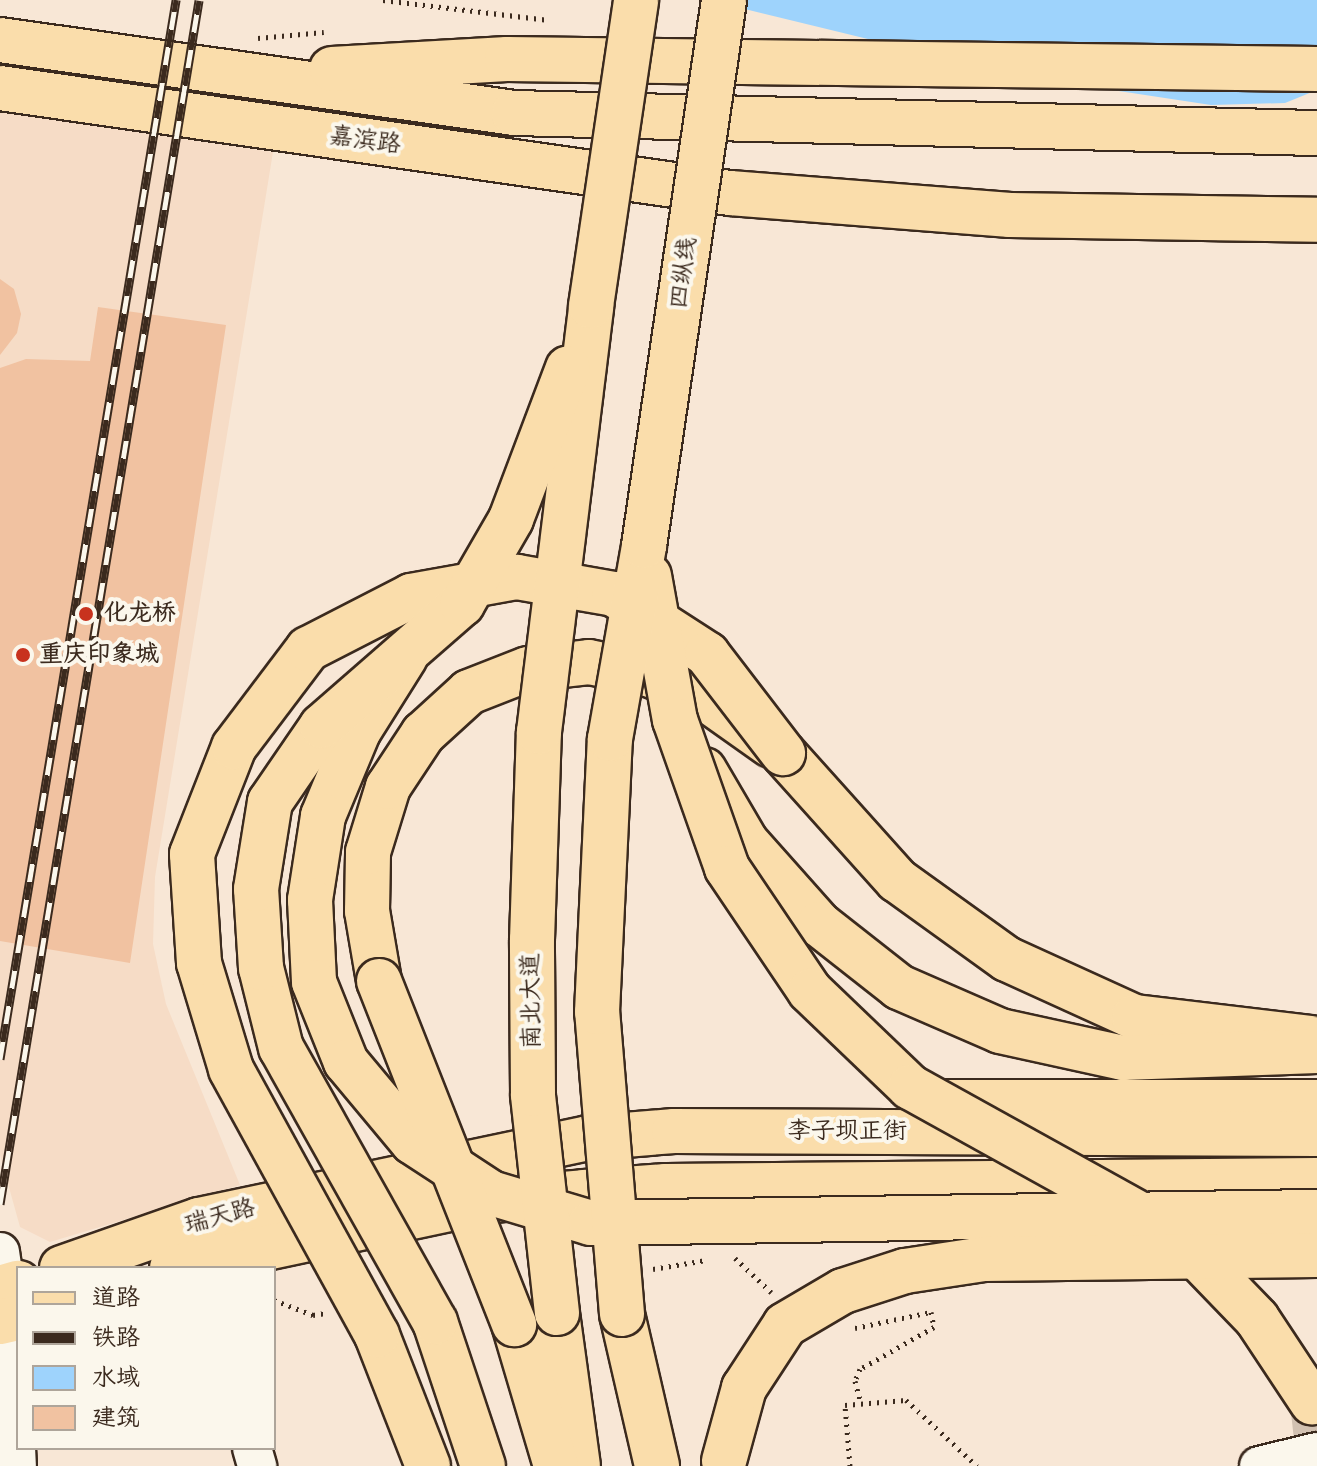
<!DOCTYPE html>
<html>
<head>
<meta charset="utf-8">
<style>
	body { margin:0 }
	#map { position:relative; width:1317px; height:1466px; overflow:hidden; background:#f8e7d6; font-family:Kalam,"LXGW WenKai TC",sans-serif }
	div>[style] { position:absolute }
	.built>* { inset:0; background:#f6dcc6 }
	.water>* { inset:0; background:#9ed3fc }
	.building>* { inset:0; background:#f1c2a1 }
	.highway-tunnel>* { height:44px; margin-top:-22px; transform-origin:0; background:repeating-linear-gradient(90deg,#d2c1b1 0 44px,transparent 0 66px) }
	.path>* { height:5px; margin-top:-2.5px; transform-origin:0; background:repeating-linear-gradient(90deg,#3b2a1e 0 2px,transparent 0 8px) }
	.roads { filter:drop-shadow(2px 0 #3b2a1e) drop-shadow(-2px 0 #3b2a1e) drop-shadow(0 2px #3b2a1e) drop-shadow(0 -2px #3b2a1e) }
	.minor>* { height:38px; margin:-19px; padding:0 19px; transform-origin:19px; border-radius:19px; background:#fbf7ec }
	.major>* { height:44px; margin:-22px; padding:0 22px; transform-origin:22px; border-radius:22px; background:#faddab }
	.highway>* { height:44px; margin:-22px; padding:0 22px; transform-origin:22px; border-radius:22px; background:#faddab }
	.rail>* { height:9px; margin-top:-4.5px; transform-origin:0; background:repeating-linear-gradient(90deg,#fbf7ec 0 18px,#3b2a1e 0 36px); box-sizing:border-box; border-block:2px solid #3b2a1e }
	.bridges { filter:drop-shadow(2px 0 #3b2a1e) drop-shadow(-2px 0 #3b2a1e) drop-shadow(0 2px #3b2a1e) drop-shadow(0 -2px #3b2a1e) }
	.major-bridge>* { height:44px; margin:-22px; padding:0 22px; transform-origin:22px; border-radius:22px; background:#faddab }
	.highway-bridge>* { height:44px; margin:-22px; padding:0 22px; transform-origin:22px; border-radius:22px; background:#faddab }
	.dots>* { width:22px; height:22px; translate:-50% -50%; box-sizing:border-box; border:4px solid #fbf7ec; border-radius:50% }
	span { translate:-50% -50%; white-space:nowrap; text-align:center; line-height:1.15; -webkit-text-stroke:8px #fbf7ec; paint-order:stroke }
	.street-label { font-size:24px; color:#3b2a1e }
	.poi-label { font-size:24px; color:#3b2a1e; font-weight:700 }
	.left { translate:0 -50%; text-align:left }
	.legend { position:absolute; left:16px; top:1266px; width:260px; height:184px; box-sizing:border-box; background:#fbf7ec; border:2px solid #aea59a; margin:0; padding:10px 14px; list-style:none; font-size:24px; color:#3b2a1e }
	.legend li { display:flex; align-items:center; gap:16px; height:40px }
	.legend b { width:40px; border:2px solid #aea59a }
</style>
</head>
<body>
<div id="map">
	<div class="built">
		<i style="clip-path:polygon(0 112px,273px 152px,155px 877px,153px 944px,166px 1004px,240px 1185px,50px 1242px,20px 1227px,0 1155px)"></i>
	</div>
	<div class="water">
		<i style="clip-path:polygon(708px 0,1317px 0,1317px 90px,1285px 103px,1211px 105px,1020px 76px)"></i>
	</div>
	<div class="building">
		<i style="clip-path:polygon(0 279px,14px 289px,21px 314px,17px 333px,0 355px)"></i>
		<i style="clip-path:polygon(98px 307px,226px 325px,130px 963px,0 941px,0 368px,26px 359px,90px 361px)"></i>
	</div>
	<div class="highway-tunnel">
		<i style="left:1312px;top:1402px;width:46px;rotate:83.8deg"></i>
	</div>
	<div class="path">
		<i style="left:383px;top:0;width:167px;rotate:6.9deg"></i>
		<i style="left:258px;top:38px;width:66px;rotate:-5.2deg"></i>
		<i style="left:735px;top:1258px;width:50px;rotate:43.4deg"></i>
		<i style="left:653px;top:1269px;width:54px;rotate:-9.6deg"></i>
		<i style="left:274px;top:1300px;width:42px;rotate:21deg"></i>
		<i style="left:313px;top:1315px;width:13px;rotate:-9deg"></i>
		<i style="left:855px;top:1328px;width:78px;rotate:-11.9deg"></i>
		<i style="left:931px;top:1312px;width:15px;rotate:79deg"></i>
		<i style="left:934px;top:1327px;width:85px;rotate:150.4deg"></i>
		<i style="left:860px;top:1369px;width:13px;rotate:113deg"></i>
		<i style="left:855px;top:1381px;width:20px;rotate:75deg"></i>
		<i style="left:850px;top:1466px;width:61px;rotate:-94.7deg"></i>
		<i style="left:845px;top:1405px;width:61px;rotate:-4.7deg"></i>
		<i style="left:906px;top:1400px;width:97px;rotate:42.9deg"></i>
	</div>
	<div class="roads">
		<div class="minor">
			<i style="left:0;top:1252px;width:69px;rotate:81.6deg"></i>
			<i style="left:10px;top:1320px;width:146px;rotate:87.3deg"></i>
			<i style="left:252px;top:1448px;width:19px;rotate:74deg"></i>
			<i style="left:1259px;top:1466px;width:60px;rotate:-13.6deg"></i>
		</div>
		<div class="major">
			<i style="left:0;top:40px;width:519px;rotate:8.08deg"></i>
			<i style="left:514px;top:113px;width:803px;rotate:1.43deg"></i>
			<i style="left:332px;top:69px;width:175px;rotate:-3.3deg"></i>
			<i style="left:507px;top:59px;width:810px;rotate:0.71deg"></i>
			<i style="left:0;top:88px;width:738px;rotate:8.19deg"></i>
			<i style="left:730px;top:193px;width:281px;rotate:4.5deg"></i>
			<i style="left:1010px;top:215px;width:307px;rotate:0.9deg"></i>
			<i style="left:783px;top:753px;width:171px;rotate:48.1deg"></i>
			<i style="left:897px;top:880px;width:135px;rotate:35.7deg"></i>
			<i style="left:1007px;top:959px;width:140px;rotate:24.5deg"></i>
			<i style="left:1134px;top:1017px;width:178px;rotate:6.8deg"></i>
			<i style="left:923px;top:1102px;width:394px"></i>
			<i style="left:62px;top:1268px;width:145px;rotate:-19.3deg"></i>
			<i style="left:199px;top:1220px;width:398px;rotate:-11.9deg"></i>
			<i style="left:588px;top:1138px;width:86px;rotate:-4.7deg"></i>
			<i style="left:674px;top:1131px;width:643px;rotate:0.27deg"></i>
			<i style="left:172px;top:1268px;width:328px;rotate:-12deg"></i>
			<i style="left:493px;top:1200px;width:91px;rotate:-5deg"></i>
			<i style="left:584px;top:1192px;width:82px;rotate:-4.2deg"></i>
			<i style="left:666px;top:1186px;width:651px;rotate:-0.53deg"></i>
			<i style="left:0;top:1288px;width:19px;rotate:-16deg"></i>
			<i style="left:0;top:1322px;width:18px;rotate:-13deg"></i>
		</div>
		<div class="highway">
			<i style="left:704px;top:770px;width:83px;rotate:59.7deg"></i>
			<i style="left:746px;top:842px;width:110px;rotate:48.3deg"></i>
			<i style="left:819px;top:924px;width:102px;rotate:38.2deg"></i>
			<i style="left:899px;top:987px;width:110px;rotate:23.5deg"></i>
			<i style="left:1000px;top:1031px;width:126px;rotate:12.4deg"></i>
			<i style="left:1123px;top:1058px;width:194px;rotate:-2.1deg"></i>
			<i style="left:379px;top:981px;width:71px;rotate:-99.7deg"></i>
			<i style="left:367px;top:911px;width:59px;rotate:-89deg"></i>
			<i style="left:368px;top:852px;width:68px;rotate:-72.9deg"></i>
			<i style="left:388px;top:787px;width:64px;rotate:-56.6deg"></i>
			<i style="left:423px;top:734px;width:62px;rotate:-42.4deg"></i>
			<i style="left:469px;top:692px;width:63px;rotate:-21.3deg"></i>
			<i style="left:528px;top:669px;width:61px;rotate:-6.5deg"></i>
			<i style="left:589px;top:662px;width:60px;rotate:11.5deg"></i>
			<i style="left:648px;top:674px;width:55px;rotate:21.4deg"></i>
			<i style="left:699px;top:694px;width:88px;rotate:35.3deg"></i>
			<i style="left:557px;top:1313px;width:154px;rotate:82.2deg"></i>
			<i style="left:622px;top:1314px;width:156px;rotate:77deg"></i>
			<i style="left:514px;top:1324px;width:148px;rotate:73.5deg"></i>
		</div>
	</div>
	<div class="rail">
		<i style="left:0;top:1059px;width:1074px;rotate:-80.56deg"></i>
		<i style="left:0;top:1204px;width:1220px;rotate:-80.61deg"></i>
	</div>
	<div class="bridges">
		<div class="major-bridge">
			<i style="left:428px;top:1466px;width:141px;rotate:-111.3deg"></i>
			<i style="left:377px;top:1335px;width:303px;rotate:-118.8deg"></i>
			<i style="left:231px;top:1069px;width:111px;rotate:-106.8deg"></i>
			<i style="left:199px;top:963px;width:109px;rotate:-93.7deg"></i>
			<i style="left:192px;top:854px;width:115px;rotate:-68.6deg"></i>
			<i style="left:234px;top:747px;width:123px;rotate:-52.9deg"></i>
			<i style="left:308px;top:649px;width:116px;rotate:-27.2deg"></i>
			<i style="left:411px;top:596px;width:108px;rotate:-10.2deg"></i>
			<i style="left:517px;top:577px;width:98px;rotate:9.9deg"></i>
			<i style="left:614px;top:594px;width:111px;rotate:32.8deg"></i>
			<i style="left:707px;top:654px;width:125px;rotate:52.5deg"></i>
		</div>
		<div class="highway-bridge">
			<i style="left:649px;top:576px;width:146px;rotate:79.8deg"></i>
			<i style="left:675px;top:720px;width:157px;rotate:70.6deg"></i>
			<i style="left:727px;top:868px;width:148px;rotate:56deg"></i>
			<i style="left:810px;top:991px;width:139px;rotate:43.8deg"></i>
			<i style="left:910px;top:1087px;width:303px;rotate:29deg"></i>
			<i style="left:1175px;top:1234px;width:118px;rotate:46deg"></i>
			<i style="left:1257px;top:1319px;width:100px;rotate:56.5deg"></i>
			<i style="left:405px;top:657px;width:89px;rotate:122.1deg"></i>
			<i style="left:358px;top:732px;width:91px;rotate:112.6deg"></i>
			<i style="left:323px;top:816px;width:85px;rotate:98.8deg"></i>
			<i style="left:310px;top:900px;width:82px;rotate:87.2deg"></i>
			<i style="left:314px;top:982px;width:86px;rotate:68.2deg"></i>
			<i style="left:346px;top:1062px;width:104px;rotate:50.1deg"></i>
			<i style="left:413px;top:1142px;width:93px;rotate:33.2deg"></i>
			<i style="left:491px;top:1193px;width:104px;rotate:16.7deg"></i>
			<i style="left:591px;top:1223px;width:726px;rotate:-0.87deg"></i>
			<i style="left:379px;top:981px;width:369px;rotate:68.5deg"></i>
			<i style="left:557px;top:1313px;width:220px;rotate:-96.3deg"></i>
			<i style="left:533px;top:1094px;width:154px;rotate:-90.4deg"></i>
			<i style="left:532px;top:940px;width:208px;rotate:-88.1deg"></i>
			<i style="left:539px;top:732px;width:429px;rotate:-83deg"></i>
			<i style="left:591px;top:306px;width:309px;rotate:-81.6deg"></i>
			<i style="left:622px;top:1314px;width:303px;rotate:-94.7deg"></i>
			<i style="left:597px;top:1012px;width:273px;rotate:-87.3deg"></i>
			<i style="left:610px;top:739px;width:196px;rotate:-80deg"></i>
			<i style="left:644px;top:546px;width:552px;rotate:-81.66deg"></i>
			<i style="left:724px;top:1461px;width:76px;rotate:-74.7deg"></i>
			<i style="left:744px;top:1388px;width:75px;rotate:-56.9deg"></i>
			<i style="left:785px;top:1325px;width:67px;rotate:-30.4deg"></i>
			<i style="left:843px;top:1291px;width:65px;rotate:-17.9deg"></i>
			<i style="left:905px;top:1271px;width:80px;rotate:-8.6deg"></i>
			<i style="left:984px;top:1259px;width:333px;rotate:-0.7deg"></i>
			<i style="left:483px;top:1466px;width:152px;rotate:-108.4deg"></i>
			<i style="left:435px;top:1322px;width:314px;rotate:-119.3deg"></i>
			<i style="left:281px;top:1048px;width:82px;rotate:-104deg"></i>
			<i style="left:261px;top:968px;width:79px;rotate:-93.6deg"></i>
			<i style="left:256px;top:889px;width:88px;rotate:-80.9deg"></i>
			<i style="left:270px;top:802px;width:92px;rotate:-55.6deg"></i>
			<i style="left:322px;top:726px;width:186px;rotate:-41.1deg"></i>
			<i style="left:462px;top:604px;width:98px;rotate:-60deg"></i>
			<i style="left:511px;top:519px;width:161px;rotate:-69.3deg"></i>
		</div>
	</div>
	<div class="dots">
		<i style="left:86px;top:614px;background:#c8321e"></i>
		<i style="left:23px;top:655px;background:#c8321e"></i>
	</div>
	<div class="street-label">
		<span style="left:365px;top:141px;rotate:8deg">嘉滨路</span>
		<span style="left:684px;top:273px;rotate:-82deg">四纵线</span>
		<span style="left:532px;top:1001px;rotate:-91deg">南北大道</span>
		<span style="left:847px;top:1132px">李子坝正街</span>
		<span style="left:220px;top:1217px;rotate:-15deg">瑞天路</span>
	</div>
	<div class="poi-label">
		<span class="left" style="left:104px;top:614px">化龙桥</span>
		<span class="left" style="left:39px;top:655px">重庆印象城</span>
	</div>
	<ul class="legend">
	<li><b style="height:10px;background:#faddab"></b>道路</li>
	<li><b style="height:10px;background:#3b2a1e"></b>铁路</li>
	<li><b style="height:22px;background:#9ed3fc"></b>水域</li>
	<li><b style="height:22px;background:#f1c2a1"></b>建筑</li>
	</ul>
</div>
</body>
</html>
